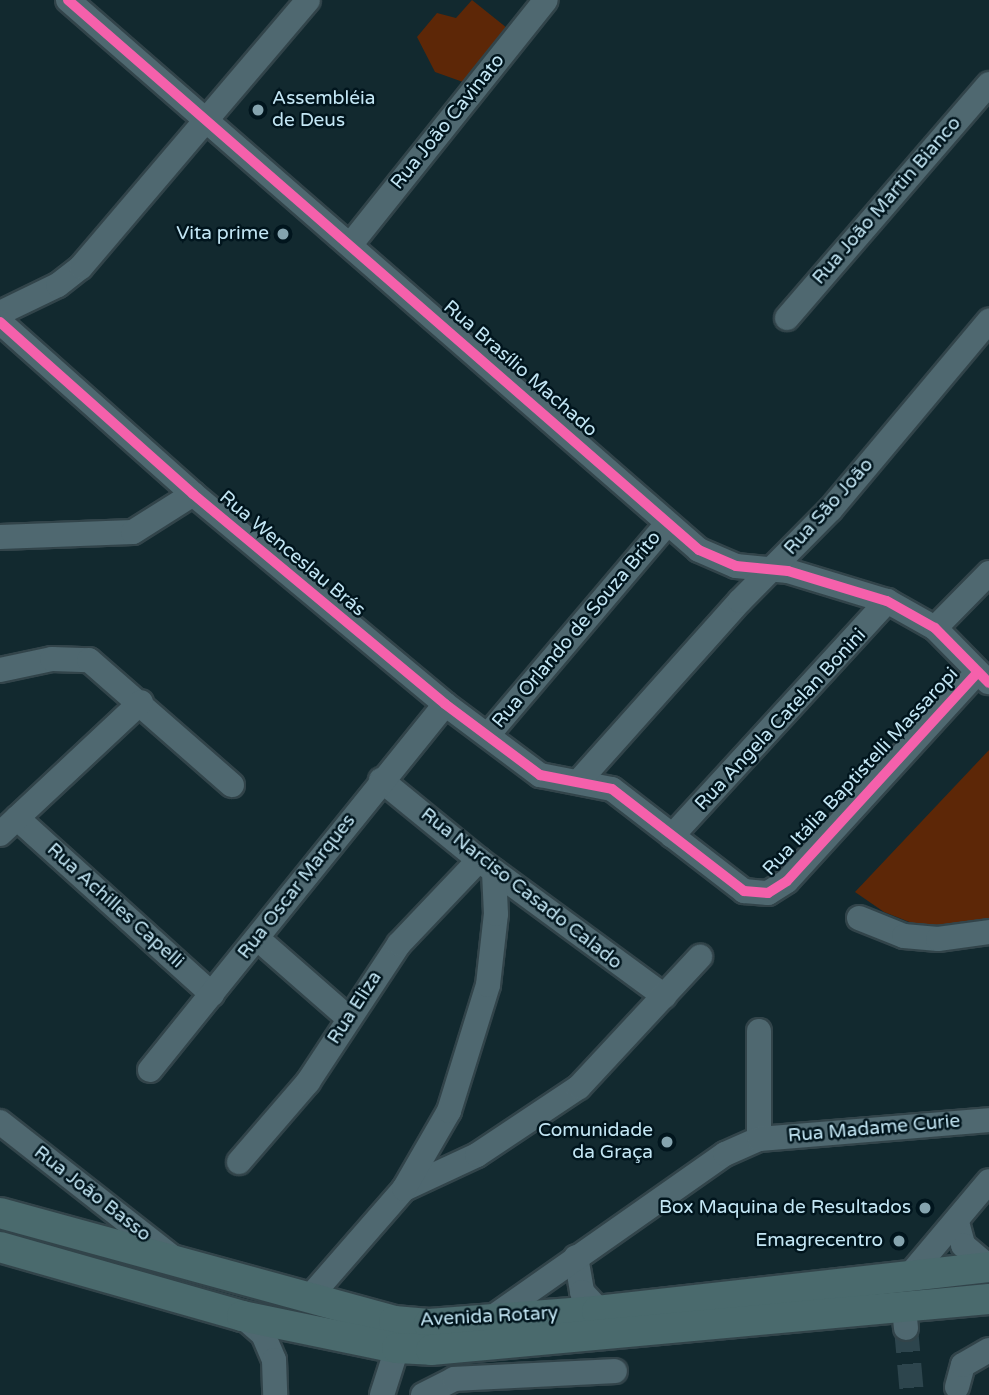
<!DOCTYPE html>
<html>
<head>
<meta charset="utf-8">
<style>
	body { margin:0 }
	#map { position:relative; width:989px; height:1395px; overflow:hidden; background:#12292f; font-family:"Varela Round",sans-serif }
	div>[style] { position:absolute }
	.green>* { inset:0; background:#5d2707 }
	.minor-tunnel>* { height:24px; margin-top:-12px; transform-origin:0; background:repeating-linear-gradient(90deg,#2d454d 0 24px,transparent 0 36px) }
	.roads { filter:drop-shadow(2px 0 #32444a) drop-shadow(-2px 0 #32444a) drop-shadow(0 2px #32444a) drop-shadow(0 -2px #32444a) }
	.minor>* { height:24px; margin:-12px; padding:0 12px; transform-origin:12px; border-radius:12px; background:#4f6870 }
	.major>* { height:30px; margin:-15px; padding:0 15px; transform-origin:15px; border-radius:15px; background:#4a6a6d }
	.cycleway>* { height:10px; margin:-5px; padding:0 5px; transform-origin:5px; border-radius:5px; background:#f560ab }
	.dots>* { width:19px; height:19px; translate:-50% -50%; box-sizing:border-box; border:4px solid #01151d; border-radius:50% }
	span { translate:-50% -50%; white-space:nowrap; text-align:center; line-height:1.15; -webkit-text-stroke:5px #01151d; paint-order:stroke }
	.poi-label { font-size:19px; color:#c3e6f4 }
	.left { translate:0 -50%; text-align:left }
	.right { translate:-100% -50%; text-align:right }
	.street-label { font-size:19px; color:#c3e6f4 }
</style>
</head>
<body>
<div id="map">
	<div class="green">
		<i style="clip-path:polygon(472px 0,507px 28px,463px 82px,435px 72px,417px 37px,437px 13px,456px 18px)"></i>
		<i style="clip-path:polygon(989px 750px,989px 920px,959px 929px,922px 927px,884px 912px,855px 892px)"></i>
	</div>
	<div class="minor-tunnel">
		<i style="left:906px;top:1328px;width:67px;rotate:84.9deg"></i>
	</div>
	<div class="roads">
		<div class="minor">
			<i style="left:68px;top:0;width:837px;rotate:41.08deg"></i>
			<i style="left:699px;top:550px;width:40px;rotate:23.4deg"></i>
			<i style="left:736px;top:566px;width:52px;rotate:5.5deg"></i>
			<i style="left:788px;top:571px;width:103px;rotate:16.9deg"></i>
			<i style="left:887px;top:601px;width:55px;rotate:29.4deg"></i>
			<i style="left:935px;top:628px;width:76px;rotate:45.5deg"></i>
			<i style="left:351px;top:244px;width:312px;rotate:-51.4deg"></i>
			<i style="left:0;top:313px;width:64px;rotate:-25.8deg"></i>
			<i style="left:58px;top:285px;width:29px;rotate:-38deg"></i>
			<i style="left:81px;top:267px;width:350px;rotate:-49.6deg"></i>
			<i style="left:787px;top:318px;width:309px;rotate:-49.2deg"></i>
			<i style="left:0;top:322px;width:259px;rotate:41.7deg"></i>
			<i style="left:193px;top:494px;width:328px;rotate:39.8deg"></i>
			<i style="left:445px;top:704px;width:119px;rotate:36.8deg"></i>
			<i style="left:540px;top:775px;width:73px;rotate:11deg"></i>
			<i style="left:612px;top:789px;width:167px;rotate:37.7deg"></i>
			<i style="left:744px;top:891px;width:24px;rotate:5deg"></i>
			<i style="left:768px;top:893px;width:22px;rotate:-32deg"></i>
			<i style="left:787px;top:881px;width:282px;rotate:-47.6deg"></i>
			<i style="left:0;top:537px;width:133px;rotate:-2.2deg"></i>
			<i style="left:133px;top:532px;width:71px;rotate:-32.3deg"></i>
			<i style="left:935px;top:628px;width:77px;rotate:-45.5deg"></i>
			<i style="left:0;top:670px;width:53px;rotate:-11.9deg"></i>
			<i style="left:52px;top:659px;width:37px;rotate:2deg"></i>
			<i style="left:89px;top:660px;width:190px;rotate:41.2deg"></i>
			<i style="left:488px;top:735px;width:275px;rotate:-49.7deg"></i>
			<i style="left:381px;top:780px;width:127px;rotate:39.2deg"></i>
			<i style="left:479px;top:860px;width:230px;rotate:36.3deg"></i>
			<i style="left:579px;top:781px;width:241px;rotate:-48.2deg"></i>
			<i style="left:740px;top:601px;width:129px;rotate:-45.3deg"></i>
			<i style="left:831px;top:509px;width:246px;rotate:-50deg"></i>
			<i style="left:17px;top:818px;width:263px;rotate:42.1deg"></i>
			<i style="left:0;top:834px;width:193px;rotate:-43.1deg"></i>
			<i style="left:672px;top:836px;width:319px;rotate:-47.5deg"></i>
			<i style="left:859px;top:918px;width:48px;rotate:21.8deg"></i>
			<i style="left:904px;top:936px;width:34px;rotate:5deg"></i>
			<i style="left:938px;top:939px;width:51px;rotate:-7.8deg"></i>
			<i style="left:258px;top:939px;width:118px;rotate:41.2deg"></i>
			<i style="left:759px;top:1031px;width:108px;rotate:90deg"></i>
			<i style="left:150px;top:1070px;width:470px;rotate:-51.1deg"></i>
			<i style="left:0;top:1122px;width:222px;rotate:38.1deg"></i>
			<i style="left:239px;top:1162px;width:106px;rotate:-49.2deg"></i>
			<i style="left:308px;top:1082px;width:165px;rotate:-56.6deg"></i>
			<i style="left:399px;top:944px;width:116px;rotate:-46.4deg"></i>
			<i style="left:404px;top:1189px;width:81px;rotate:-25deg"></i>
			<i style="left:477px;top:1155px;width:123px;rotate:-33.7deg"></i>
			<i style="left:579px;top:1087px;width:178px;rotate:-47.1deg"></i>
			<i style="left:957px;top:1222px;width:24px;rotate:75deg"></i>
			<i style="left:963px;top:1245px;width:34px;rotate:40deg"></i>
			<i style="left:576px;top:1257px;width:36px;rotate:80deg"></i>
			<i style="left:582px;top:1292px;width:40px;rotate:47deg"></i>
			<i style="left:909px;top:1276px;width:124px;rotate:-49.9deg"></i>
			<i style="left:309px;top:1298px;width:145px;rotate:-48.9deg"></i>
			<i style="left:404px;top:1189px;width:90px;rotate:-60deg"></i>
			<i style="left:449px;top:1111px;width:132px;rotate:-72.8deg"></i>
			<i style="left:488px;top:985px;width:71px;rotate:-83.6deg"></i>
			<i style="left:496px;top:914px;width:43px;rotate:-92.7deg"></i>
			<i style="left:904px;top:1309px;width:19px;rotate:84deg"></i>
			<i style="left:242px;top:1316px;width:28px;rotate:41deg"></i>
			<i style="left:263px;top:1334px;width:28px;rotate:67deg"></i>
			<i style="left:274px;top:1360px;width:35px;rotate:88deg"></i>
			<i style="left:490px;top:1319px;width:287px;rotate:-35.1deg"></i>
			<i style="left:725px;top:1154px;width:37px;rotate:-24deg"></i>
			<i style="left:759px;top:1139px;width:231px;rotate:-4.7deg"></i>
			<i style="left:957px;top:1387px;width:23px;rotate:-75deg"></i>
			<i style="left:963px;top:1365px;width:30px;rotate:-30deg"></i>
			<i style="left:382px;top:1395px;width:49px;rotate:-72.3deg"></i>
			<i style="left:423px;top:1395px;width:35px;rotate:-27deg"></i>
			<i style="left:454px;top:1379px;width:161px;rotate:-2.8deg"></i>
		</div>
		<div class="major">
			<i style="left:0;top:1213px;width:409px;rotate:15.3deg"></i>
			<i style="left:394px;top:1321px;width:35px;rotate:5deg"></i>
			<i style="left:429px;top:1324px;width:169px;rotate:-4.4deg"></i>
			<i style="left:597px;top:1311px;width:394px;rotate:-6.4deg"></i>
			<i style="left:0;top:1247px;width:252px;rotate:15.9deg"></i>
			<i style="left:242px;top:1316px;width:158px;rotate:11.7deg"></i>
			<i style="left:397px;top:1348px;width:34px;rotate:3deg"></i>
			<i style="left:431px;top:1350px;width:560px;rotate:-5.22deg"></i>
		</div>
	</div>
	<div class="cycleway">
		<i style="left:68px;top:0;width:837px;rotate:41.08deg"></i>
		<i style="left:699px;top:550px;width:40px;rotate:23.4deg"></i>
		<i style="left:736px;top:566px;width:52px;rotate:5.5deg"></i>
		<i style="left:788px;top:571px;width:103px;rotate:16.9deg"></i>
		<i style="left:887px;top:601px;width:55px;rotate:29.4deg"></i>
		<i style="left:935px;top:628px;width:77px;rotate:45.5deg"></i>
		<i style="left:0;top:322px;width:259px;rotate:41.7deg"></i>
		<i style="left:193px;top:494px;width:328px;rotate:39.8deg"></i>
		<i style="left:445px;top:704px;width:119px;rotate:36.8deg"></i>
		<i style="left:540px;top:775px;width:73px;rotate:11deg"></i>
		<i style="left:612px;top:789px;width:167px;rotate:37.7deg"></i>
		<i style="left:744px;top:891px;width:24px;rotate:5deg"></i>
		<i style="left:768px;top:893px;width:22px;rotate:-32deg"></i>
		<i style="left:787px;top:881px;width:282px;rotate:-47.6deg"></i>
	</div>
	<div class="dots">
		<i style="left:258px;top:110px;background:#85a4af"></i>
		<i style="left:283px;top:234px;background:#85a4af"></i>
		<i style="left:667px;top:1142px;background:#85a4af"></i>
		<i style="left:925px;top:1208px;background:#85a4af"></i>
		<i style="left:899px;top:1241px;background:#85a4af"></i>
	</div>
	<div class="poi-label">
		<span class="left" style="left:272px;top:110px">Assembléia<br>de Deus</span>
		<span class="right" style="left:269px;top:234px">Vita prime</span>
		<span class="right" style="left:653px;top:1142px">Comunidade<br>da Graça</span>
		<span class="right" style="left:911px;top:1208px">Box Maquina de Resultados</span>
		<span class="right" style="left:883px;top:1241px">Emagrecentro</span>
	</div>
	<div class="street-label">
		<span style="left:448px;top:122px;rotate:-51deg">Rua João Cavinato</span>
		<span style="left:887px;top:201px;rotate:-49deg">Rua João Martin Bianco</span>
		<span style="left:520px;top:369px;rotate:41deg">Rua Brasílio Machado</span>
		<span style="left:829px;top:507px;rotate:-48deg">Rua São João</span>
		<span style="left:292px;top:554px;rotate:40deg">Rua Wenceslau Brás</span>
		<span style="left:577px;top:630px;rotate:-50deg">Rua Orlando de Souza Brito</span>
		<span style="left:781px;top:720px;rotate:-47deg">Rua Angela Catelan Bonini</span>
		<span style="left:861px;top:772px;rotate:-47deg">Rua Itália Baptistelli Massaropi</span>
		<span style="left:297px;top:887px;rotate:-52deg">Rua Oscar Marques</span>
		<span style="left:521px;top:889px;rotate:38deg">Rua Narciso Casado Calado</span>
		<span style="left:115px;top:906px;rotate:42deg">Rua Achilles Capelli</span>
		<span style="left:355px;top:1008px;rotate:-57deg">Rua Eliza</span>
		<span style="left:874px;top:1129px;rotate:-5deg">Rua Madame Curie</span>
		<span style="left:92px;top:1194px;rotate:38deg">Rua João Basso</span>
		<span style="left:489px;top:1317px;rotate:-3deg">Avenida Rotary</span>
	</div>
</div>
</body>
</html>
